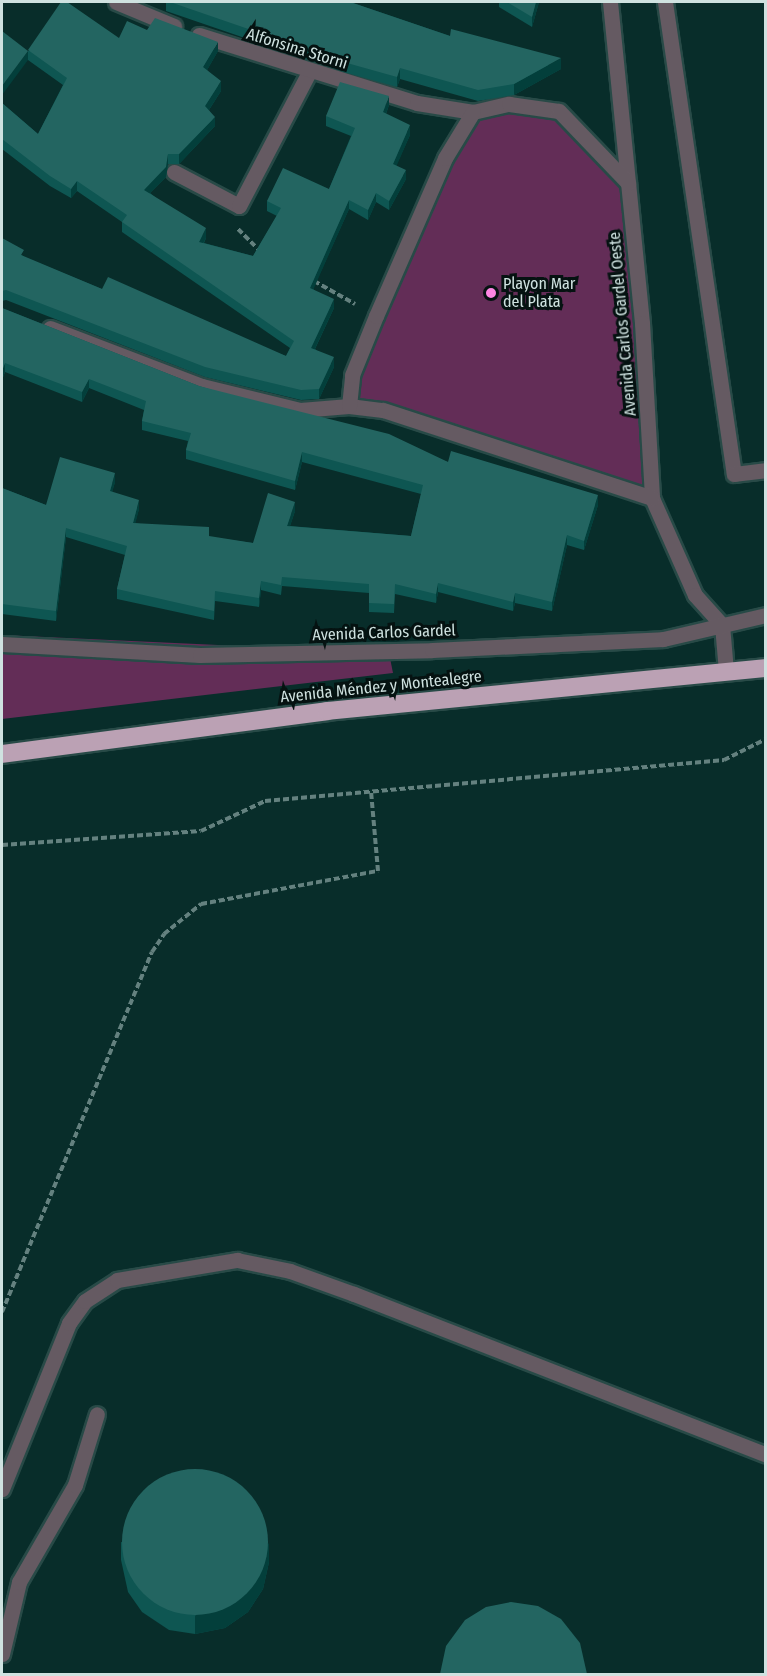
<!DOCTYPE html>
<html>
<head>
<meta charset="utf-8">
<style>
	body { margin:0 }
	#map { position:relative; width:767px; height:1676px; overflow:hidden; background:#082d2a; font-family:"Fira Sans Condensed",sans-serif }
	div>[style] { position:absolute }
	.green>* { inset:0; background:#632d57 }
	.path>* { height:4px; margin-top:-2px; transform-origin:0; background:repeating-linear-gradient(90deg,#64817f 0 6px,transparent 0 9px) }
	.roads { filter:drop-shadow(2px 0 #284a47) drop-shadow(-2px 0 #284a47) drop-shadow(0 2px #284a47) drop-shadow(0 -2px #284a47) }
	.lane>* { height:15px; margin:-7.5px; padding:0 7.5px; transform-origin:7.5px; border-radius:7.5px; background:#655a62 }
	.street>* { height:15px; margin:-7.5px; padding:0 7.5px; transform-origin:7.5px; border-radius:7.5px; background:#655a62 }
	.highway>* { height:18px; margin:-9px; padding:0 9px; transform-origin:9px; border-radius:9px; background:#bba1b4 }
	.wall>* { inset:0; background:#0e5652 }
	.shaded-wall>* { inset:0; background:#033f3b }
	.building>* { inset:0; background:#236561 }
	.round { border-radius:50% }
	.dots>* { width:16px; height:16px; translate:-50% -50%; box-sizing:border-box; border:3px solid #051211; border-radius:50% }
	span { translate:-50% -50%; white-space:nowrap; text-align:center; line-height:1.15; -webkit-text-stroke:6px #051211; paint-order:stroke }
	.street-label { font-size:16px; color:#cfe2e0 }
	.poi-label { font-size:16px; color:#cfe2e0 }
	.left { translate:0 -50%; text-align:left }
	.frame { position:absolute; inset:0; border:3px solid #cfe2e0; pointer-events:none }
</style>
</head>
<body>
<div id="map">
	<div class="green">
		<i style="clip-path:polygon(509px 104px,559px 111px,628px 183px,652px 498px,349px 406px,352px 375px,473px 112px)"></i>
		<i style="clip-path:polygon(2px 635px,389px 653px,393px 673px,2px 719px)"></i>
	</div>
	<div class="path">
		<i style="left:238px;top:229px;width:31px;rotate:45deg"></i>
		<i style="left:314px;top:281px;width:47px;rotate:29.3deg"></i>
		<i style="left:2px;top:845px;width:199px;rotate:-4deg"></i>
		<i style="left:201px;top:831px;width:71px;rotate:-25.1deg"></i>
		<i style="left:265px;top:801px;width:461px;rotate:-5.1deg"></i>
		<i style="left:724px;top:760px;width:47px;rotate:-26.6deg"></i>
		<i style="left:2px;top:1312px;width:390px;rotate:-67.4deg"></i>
		<i style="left:152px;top:952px;width:22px;rotate:-56deg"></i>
		<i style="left:164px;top:934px;width:48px;rotate:-39deg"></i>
		<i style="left:201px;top:904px;width:180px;rotate:-10.6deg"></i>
		<i style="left:378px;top:871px;width:80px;rotate:-95deg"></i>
	</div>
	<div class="roads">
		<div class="lane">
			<i style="left:665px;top:2px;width:477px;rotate:81.7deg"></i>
			<i style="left:734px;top:474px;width:32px;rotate:-7deg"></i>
			<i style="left:174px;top:172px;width:73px;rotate:27.6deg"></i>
			<i style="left:239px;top:206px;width:151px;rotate:-62.4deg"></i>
			<i style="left:2px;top:1489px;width:179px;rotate:-68deg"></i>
			<i style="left:69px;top:1323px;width:27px;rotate:-54deg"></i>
			<i style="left:85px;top:1301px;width:38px;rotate:-33deg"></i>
			<i style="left:117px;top:1280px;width:122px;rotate:-9.5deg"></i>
			<i style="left:237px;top:1260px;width:54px;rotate:11.7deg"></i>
			<i style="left:290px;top:1271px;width:68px;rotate:19.8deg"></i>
			<i style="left:354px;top:1294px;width:442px;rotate:21.3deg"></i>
			<i style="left:2px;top:1654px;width:74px;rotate:-76.7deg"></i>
			<i style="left:19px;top:1582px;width:112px;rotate:-60deg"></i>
			<i style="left:75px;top:1485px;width:74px;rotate:-72.8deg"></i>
		</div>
		<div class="street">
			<i style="left:116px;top:2px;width:63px;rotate:22.5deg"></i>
			<i style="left:610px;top:2px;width:323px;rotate:84.3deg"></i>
			<i style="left:642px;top:323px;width:175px;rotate:86.7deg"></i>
			<i style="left:652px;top:498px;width:106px;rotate:66.1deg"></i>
			<i style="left:695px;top:595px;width:40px;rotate:48deg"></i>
			<i style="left:199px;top:35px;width:228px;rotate:17.3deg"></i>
			<i style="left:417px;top:103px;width:57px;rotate:9.1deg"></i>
			<i style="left:473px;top:112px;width:37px;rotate:-13deg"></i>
			<i style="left:509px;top:104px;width:50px;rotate:8deg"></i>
			<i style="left:559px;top:111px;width:100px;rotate:46.2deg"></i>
			<i style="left:50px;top:328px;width:163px;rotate:20.9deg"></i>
			<i style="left:202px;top:386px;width:101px;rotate:13.8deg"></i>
			<i style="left:300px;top:410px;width:49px;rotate:-4.7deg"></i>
			<i style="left:349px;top:406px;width:34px;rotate:7deg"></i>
			<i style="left:383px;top:410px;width:283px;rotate:18.1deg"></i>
			<i style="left:349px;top:406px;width:31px;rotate:-84deg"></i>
			<i style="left:352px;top:375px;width:64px;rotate:-67.9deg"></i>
			<i style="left:376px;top:316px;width:172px;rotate:-66.4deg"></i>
			<i style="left:445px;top:158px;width:54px;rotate:-58.7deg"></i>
			<i style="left:722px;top:625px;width:46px;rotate:85deg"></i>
			<i style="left:2px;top:644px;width:198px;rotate:3.2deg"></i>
			<i style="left:200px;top:655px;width:232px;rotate:-1.2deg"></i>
			<i style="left:432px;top:650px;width:231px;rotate:-2.7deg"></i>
			<i style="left:663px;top:639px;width:106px;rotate:-13.1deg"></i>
		</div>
		<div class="highway">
			<i style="left:2px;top:754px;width:328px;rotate:-7.5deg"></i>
			<i style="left:327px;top:711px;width:441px;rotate:-5.6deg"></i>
		</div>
	</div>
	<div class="wall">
		<i style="clip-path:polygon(166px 2px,350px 2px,450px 36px,561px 69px,514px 95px,478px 101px,400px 79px,397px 87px,347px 73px,166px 11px)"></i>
		<i style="clip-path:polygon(499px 2px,539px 2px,532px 27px,499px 7px)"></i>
		<i style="clip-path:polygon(147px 30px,218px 51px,207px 70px,221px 91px,209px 110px,215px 126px,179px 164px,168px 164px,166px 177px,150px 193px,206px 238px,204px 243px,253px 256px,277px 216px,267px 211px,267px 201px,329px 189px,351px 136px,326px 126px,326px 116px,389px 105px,386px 114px,410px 135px,396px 166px,406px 179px,389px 210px,376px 202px,368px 220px,349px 209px,313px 289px,334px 308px,315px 349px,334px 367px,319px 399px,301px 400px,205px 377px,6px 300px,2px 301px,2px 238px,24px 257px,102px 289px,286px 356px,290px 348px,122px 232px,122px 222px,77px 191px,71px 198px,50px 186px,2px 149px,2px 103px,38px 134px,63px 85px,28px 60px,28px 51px,119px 38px)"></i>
		<i style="clip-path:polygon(2px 308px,199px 386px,448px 462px,598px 505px,584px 550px,567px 545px,552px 611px,515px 603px,513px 611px,438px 592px,436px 603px,395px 594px,394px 613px,369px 612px,369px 593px,282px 586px,281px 595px,261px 590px,259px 607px,215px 601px,214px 620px,117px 599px,117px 589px,125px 555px,66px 537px,56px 621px,2px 614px,2px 488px,46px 505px,115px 482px,112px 492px,139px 509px,135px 523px,209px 537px,253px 543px,295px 511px,290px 526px,411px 536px,421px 494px,302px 462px,295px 490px,186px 459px,186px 450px,188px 441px,142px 430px,142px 421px,144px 410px,89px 388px,82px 402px,5px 372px,2px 380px)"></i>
		<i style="clip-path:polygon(121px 1542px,269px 1562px,263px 1589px,248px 1612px,225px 1628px,195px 1634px,169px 1630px,142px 1612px,128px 1592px,121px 1560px)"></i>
	</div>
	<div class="shaded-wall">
		<i style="clip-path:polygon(536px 2px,539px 2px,532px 27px,532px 17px)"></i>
		<i style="clip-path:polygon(218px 42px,218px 51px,203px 77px,203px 67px)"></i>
		<i style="clip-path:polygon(28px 51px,28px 60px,2px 95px,2px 86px)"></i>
		<i style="clip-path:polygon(561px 58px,561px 69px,514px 95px,514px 84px)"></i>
		<i style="clip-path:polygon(400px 68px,400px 79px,397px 87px,397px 77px)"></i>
		<i style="clip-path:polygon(221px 81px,221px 91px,205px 116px,205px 106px)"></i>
		<i style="clip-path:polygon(389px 96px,389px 105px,383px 122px,383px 112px)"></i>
		<i style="clip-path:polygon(215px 117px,215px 126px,179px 164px,179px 154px)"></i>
		<i style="clip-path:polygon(410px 125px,410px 135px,393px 174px,393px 164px)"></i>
		<i style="clip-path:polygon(168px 154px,168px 164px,166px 177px,144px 199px,144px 190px)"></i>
		<i style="clip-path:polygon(406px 170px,406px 179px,389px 210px,389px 201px)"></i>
		<i style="clip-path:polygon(77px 181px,77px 191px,71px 198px,71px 189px)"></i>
		<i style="clip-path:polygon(376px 193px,376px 202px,368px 220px,368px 210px)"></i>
		<i style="clip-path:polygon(349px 200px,349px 209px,310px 297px,310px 288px)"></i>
		<i style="clip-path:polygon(206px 228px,206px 238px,199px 251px,199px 242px)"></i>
		<i style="clip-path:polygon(334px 299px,334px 308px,311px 357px,311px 348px)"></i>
		<i style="clip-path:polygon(334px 357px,334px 367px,319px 399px,319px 389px)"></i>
		<i style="clip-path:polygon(5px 363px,5px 372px,2px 380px,2px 371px)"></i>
		<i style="clip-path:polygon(89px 379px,89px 388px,82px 402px,82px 392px)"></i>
		<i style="clip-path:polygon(302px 452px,302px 462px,295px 490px,295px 481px)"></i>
		<i style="clip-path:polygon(115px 473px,115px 482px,110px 500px,110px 491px)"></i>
		<i style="clip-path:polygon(598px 495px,598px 505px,584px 550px,584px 541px)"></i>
		<i style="clip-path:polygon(139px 500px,139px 509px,133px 533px,133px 523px)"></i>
		<i style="clip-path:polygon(295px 502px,295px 511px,287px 535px,287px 526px)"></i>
		<i style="clip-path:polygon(66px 528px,66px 537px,56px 621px,56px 611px)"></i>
		<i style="clip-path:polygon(567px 535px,567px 545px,552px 611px,552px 602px)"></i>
		<i style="clip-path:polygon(261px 581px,261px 590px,259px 607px,259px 598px)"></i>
		<i style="clip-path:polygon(438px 583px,438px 592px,436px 603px,436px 594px)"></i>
		<i style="clip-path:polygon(515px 593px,515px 603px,513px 611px,513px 602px)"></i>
		<i style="clip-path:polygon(269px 1543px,269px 1562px,263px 1589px,248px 1612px,225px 1628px,195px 1634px,195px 1616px)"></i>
	</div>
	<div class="building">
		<i style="clip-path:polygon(61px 2px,67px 2px,119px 38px,127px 21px,147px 30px,155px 18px,218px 42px,203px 67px,221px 81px,205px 106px,215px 117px,179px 154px,168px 154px,166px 167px,144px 190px,206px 228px,199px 242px,253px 256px,281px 208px,267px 201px,283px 168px,329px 189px,355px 128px,326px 116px,340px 82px,389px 96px,383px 112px,410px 125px,393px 164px,406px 170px,389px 201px,376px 193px,368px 210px,349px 200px,310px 288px,334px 299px,311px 348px,334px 357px,319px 389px,301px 390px,205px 367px,6px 290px,2px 291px,2px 238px,24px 250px,21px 255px,102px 289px,108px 277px,286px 356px,294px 341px,122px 222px,127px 215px,77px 181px,71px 189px,50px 176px,2px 139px,2px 103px,38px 134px,67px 78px,28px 50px)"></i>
		<i style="clip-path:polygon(170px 2px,350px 2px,450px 36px,451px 29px,561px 58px,514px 84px,478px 90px,400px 68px,397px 77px,347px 63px)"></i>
		<i style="clip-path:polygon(507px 2px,536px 2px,532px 17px)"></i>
		<i style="clip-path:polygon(2px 31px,28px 51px,2px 86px)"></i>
		<i style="clip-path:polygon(2px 308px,199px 386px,389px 434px,448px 462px,451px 451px,598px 495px,584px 541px,567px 535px,552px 602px,515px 593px,513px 602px,438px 583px,436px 594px,395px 584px,394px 604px,369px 603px,369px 584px,282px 577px,281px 585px,261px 581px,259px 598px,215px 591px,214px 611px,117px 589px,127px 546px,66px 528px,56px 611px,2px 604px,2px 488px,46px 505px,60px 457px,115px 473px,110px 491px,139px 500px,133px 523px,209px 527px,209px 536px,253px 543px,268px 493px,295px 502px,287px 526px,411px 536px,423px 485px,302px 452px,295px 481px,186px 450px,191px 433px,142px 421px,146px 401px,89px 379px,82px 392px,5px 363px,2px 371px)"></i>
		<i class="round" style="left:122px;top:1469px;width:146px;height:146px"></i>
		<i style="clip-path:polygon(511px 1602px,538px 1606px,561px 1619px,580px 1643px,587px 1674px,440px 1674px,446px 1646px,465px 1620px,486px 1607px)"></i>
	</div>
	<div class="dots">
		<i style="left:491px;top:293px;background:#fd86e3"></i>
	</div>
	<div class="street-label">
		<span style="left:297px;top:49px;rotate:17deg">Alfonsina Storni</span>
		<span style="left:623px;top:324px;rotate:-95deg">Avenida Carlos Gardel Oeste</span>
		<span style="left:384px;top:633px;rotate:-2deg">Avenida Carlos Gardel</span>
		<span style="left:381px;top:687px;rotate:-6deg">Avenida Méndez y Montealegre</span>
	</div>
	<div class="poi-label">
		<span class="left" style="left:503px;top:293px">Playon Mar<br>del Plata</span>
	</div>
	<div class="frame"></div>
</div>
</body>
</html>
